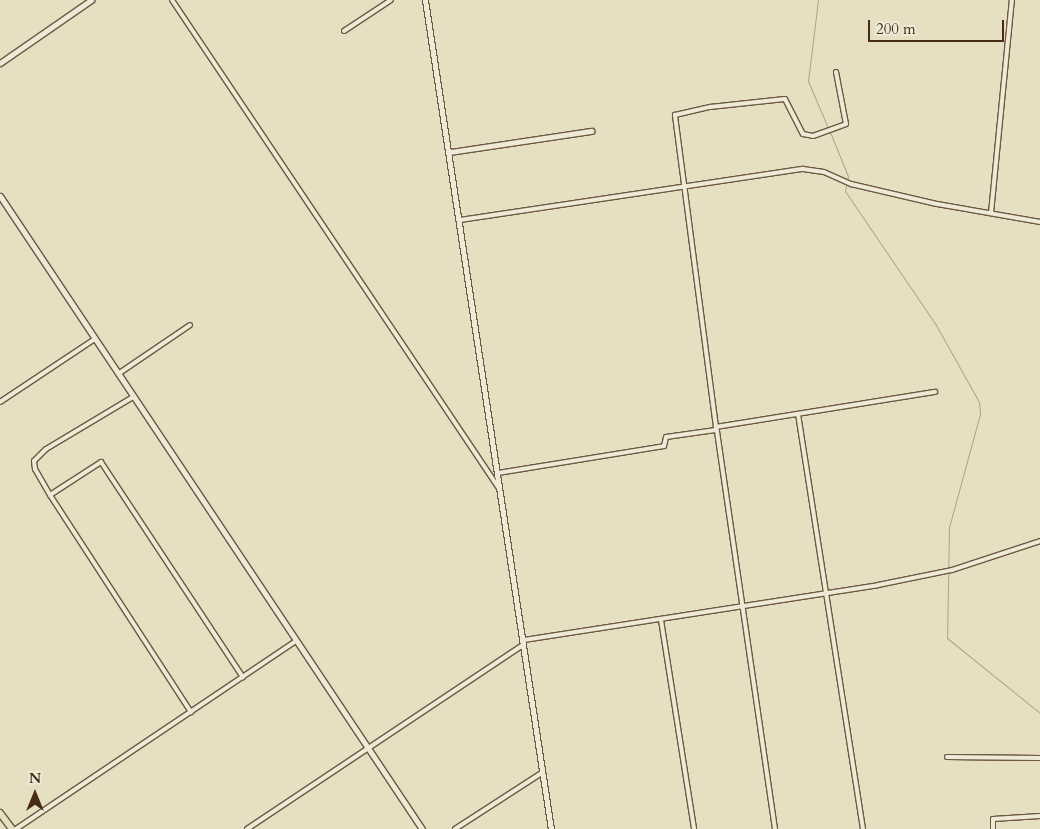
<!DOCTYPE html>
<html>
<head>
<meta charset="utf-8">
<style>
	body { margin:0 }
	#map { position:relative; width:1040px; height:829px; overflow:hidden; background:#e7dfc2; font-family:Cardo,serif }
	div>[style] { position:absolute }
	.stream>* { height:1px; margin:-0.5px; padding:0 0.5px; transform-origin:0.5px; border-radius:0.5px; background:#b1a287 }
	.roads { filter:drop-shadow(1px 0 #6f5840) drop-shadow(-1px 0 #6f5840) drop-shadow(0 1px #6f5840) drop-shadow(0 -1px #6f5840) }
	.street>* { height:4px; margin:-2px; padding:0 2px; transform-origin:2px; border-radius:2px; background:#efead7 }
	.secondary>* { height:5px; margin:-2.5px; padding:0 2.5px; transform-origin:2.5px; border-radius:2.5px; background:#efead7 }
	.highway>* { height:6px; margin:-3px; padding:0 3px; transform-origin:3px; border-radius:3px; background:#e7dfc2 }
	span { translate:-50% -50%; white-space:nowrap; text-align:center; line-height:1.15; -webkit-text-stroke:4px #efead7; paint-order:stroke }
	.north { position:absolute; left:10px; top:769px; width:50px; height:50px; -webkit-text-stroke:4px #efead7; paint-order:stroke; rotate:0deg; font-size:14px; font-weight:700; line-height:20px; text-align:center; color:#472b15 }
	.north::after { content:''; display:block; margin:auto; width:18px; height:22px; background:#472b15; clip-path:polygon(50% 0,100% 100%,50% 72%,0 100%) }
	.scale { position:absolute; left:868px; top:20px; width:136px; height:22px; box-sizing:border-box; border:2px solid #472b15; border-top:0; padding-left:6px; font-size:15px; line-height:18px; white-space:nowrap; color:#472b15; -webkit-text-stroke:4px #efead7; paint-order:stroke }
</style>
</head>
<body>
<div id="map">
	<div class="stream">
		<i style="left:818px;top:0;width:82px;rotate:97deg"></i>
		<i style="left:808px;top:81px;width:51px;rotate:66.9deg"></i>
		<i style="left:830px;top:132px;width:48px;rotate:67.8deg"></i>
		<i style="left:848px;top:176px;width:15px;rotate:101deg"></i>
		<i style="left:845px;top:191px;width:162px;rotate:55.8deg"></i>
		<i style="left:936px;top:325px;width:88px;rotate:60.8deg"></i>
		<i style="left:979px;top:402px;width:12px;rotate:85deg"></i>
		<i style="left:980px;top:414px;width:117px;rotate:105.3deg"></i>
		<i style="left:949px;top:527px;width:111px;rotate:91deg"></i>
		<i style="left:947px;top:638px;width:119px;rotate:38.9deg"></i>
	</div>
	<div class="roads">
		<div class="street">
			<i style="left:172px;top:0;width:586px;rotate:56.2deg"></i>
			<i style="left:344px;top:31px;width:56px;rotate:-33.4deg"></i>
			<i style="left:991px;top:213px;width:214px;rotate:-84.4deg"></i>
			<i style="left:460px;top:220px;width:347px;rotate:-8.5deg"></i>
			<i style="left:803px;top:169px;width:21px;rotate:8deg"></i>
			<i style="left:824px;top:172px;width:30px;rotate:24deg"></i>
			<i style="left:851px;top:184px;width:88px;rotate:13.1deg"></i>
			<i style="left:937px;top:204px;width:105px;rotate:9.9deg"></i>
			<i style="left:118px;top:374px;width:87px;rotate:-34.2deg"></i>
			<i style="left:133px;top:397px;width:101px;rotate:149.1deg"></i>
			<i style="left:46px;top:449px;width:17px;rotate:135deg"></i>
			<i style="left:34px;top:461px;width:8px;rotate:83deg"></i>
			<i style="left:35px;top:469px;width:30px;rotate:60deg"></i>
			<i style="left:50px;top:495px;width:61px;rotate:-32.9deg"></i>
			<i style="left:101px;top:462px;width:258px;rotate:56.6deg"></i>
			<i style="left:0;top:402px;width:114px;rotate:-33.6deg"></i>
			<i style="left:798px;top:414px;width:420px;rotate:81.1deg"></i>
			<i style="left:716px;top:427px;width:222px;rotate:-9.1deg"></i>
			<i style="left:498px;top:473px;width:168px;rotate:-9.2deg"></i>
			<i style="left:664px;top:446px;width:9px;rotate:-77deg"></i>
			<i style="left:666px;top:437px;width:50px;rotate:-8deg"></i>
			<i style="left:50px;top:495px;width:259px;rotate:57deg"></i>
			<i style="left:661px;top:620px;width:212px;rotate:81deg"></i>
			<i style="left:524px;top:640px;width:358px;rotate:-8.8deg"></i>
			<i style="left:878px;top:585px;width:76px;rotate:-11.5deg"></i>
			<i style="left:952px;top:570px;width:93px;rotate:-18.2deg"></i>
			<i style="left:947px;top:757px;width:93px;rotate:0.6deg"></i>
			<i style="left:16px;top:829px;width:337px;rotate:-33.9deg"></i>
			<i style="left:247px;top:829px;width:333px;rotate:-33.7deg"></i>
			<i style="left:455px;top:829px;width:105px;rotate:-32.9deg"></i>
			<i style="left:775px;top:829px;width:406px;rotate:-98.3deg"></i>
			<i style="left:716px;top:427px;width:315px;rotate:-97.5deg"></i>
			<i style="left:675px;top:115px;width:36px;rotate:-13deg"></i>
			<i style="left:710px;top:107px;width:75px;rotate:-6.1deg"></i>
			<i style="left:785px;top:99px;width:39px;rotate:63deg"></i>
			<i style="left:803px;top:134px;width:10px;rotate:11deg"></i>
			<i style="left:813px;top:136px;width:35px;rotate:-20deg"></i>
			<i style="left:846px;top:124px;width:53px;rotate:-100.9deg"></i>
			<i style="left:993px;top:829px;width:10px;rotate:-90deg"></i>
			<i style="left:993px;top:819px;width:47px;rotate:-3.7deg"></i>
		</div>
		<div class="secondary">
			<i style="left:425px;top:0;width:839px;rotate:81.36deg"></i>
			<i style="left:0;top:63px;width:111px;rotate:-34.7deg"></i>
			<i style="left:450px;top:152px;width:143px;rotate:-8.5deg"></i>
			<i style="left:0;top:196px;width:761px;rotate:56.31deg"></i>
		</div>
		<div class="highway">
			<i style="left:0;top:813px;width:20px;rotate:53deg"></i>
		</div>
	</div>
	<div class="north">N</div>
	<div class="scale">200 m</div>
</div>
</body>
</html>
